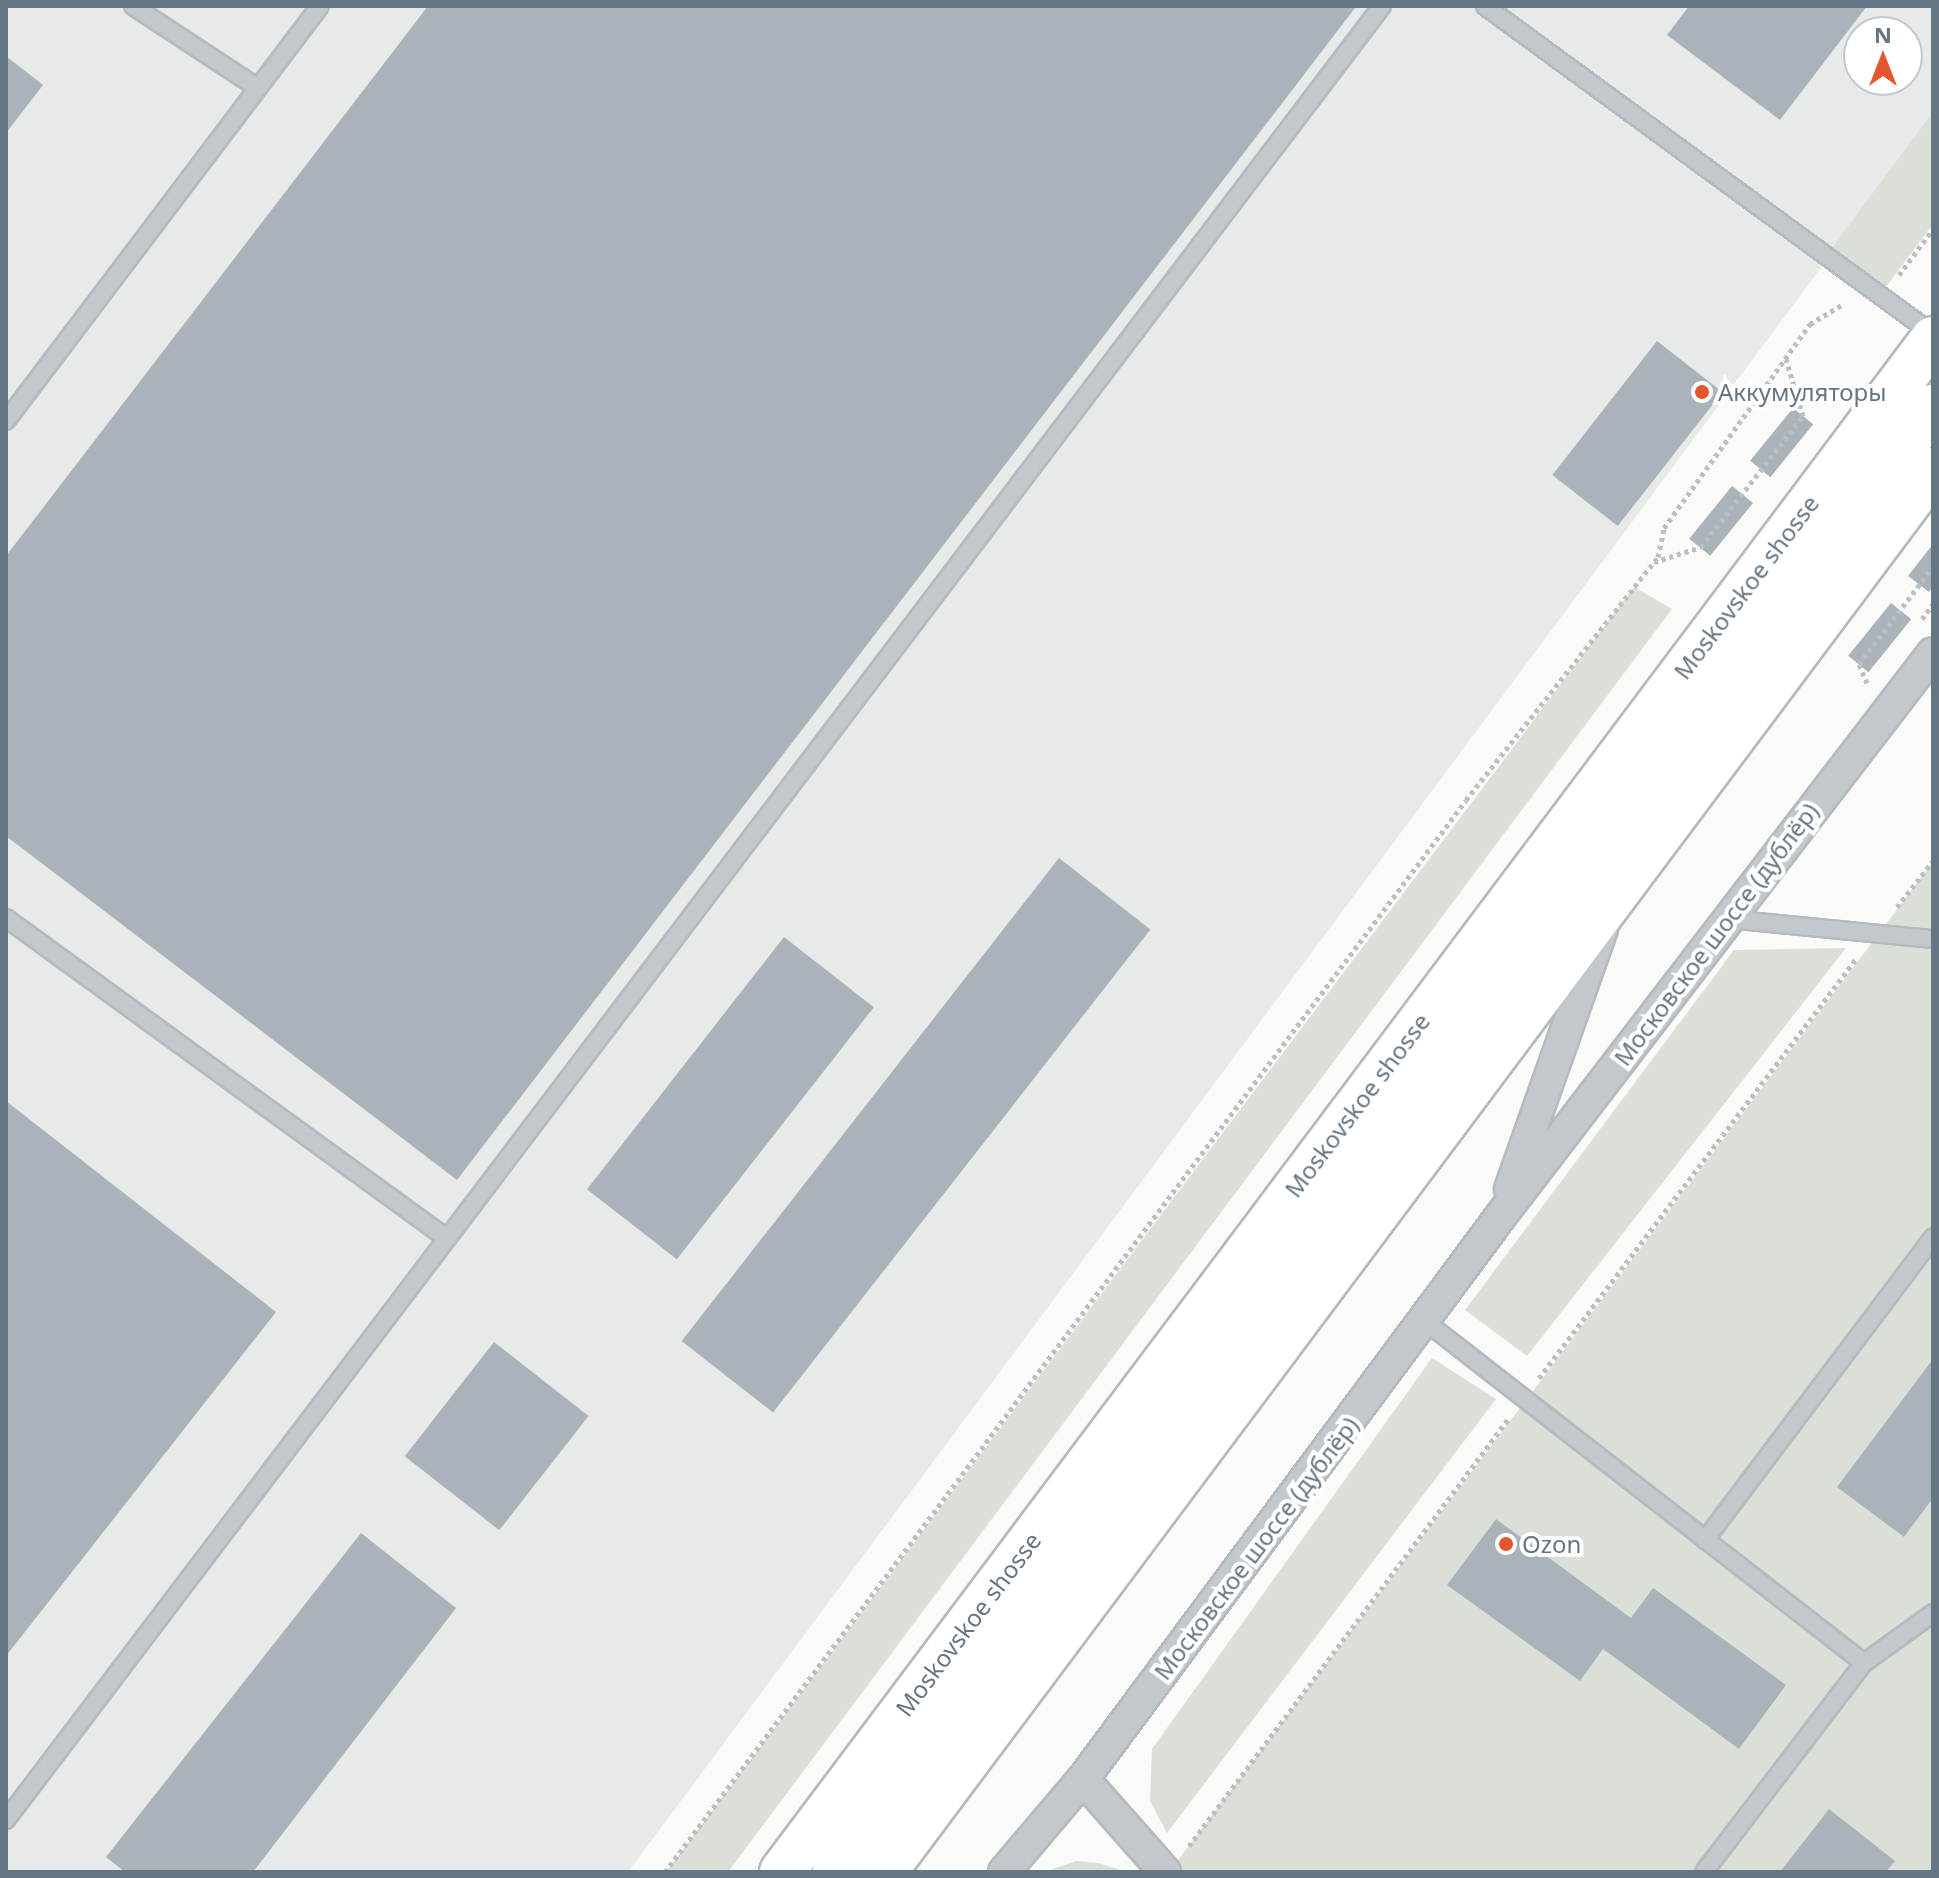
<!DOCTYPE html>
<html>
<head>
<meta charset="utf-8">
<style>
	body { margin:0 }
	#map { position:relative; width:1939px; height:1878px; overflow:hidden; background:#fafaf8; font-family:"Noto Sans",sans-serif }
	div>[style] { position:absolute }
	.built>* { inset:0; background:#e8e9e9 }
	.green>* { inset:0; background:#dadfd7 }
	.building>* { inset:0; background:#aab3b9; transform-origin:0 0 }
	.path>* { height:5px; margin-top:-2.5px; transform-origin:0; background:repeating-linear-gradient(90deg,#bbbfc2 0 4px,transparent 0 8px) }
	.roads { filter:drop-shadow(2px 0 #b5babe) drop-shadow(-2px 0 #b5babe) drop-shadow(0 2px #b5babe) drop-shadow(0 -2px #b5babe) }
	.lane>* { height:16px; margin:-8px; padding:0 8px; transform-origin:8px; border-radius:8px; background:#c3c8cc }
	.street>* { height:30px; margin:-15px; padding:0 15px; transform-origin:15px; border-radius:15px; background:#c3c8cc }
	.primary>* { height:44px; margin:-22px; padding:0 22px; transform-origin:22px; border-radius:22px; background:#fff }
	.dots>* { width:22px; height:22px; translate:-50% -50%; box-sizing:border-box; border:4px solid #fff; border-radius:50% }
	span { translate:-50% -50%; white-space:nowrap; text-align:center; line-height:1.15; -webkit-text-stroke:8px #fff; paint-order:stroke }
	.poi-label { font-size:24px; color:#657683 }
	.left { translate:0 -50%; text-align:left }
	.street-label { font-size:24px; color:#657683 }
	.frame { position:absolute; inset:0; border:8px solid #657683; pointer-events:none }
	.north { position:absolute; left:1843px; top:16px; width:80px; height:80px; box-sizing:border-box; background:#fff; border:2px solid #c1c8cd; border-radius:50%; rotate:0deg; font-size:22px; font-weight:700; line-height:32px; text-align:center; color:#657683 }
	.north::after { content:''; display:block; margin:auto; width:28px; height:36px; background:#e4572e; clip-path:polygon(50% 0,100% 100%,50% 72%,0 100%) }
</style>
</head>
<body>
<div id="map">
	<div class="built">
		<i style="clip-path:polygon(evenodd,6px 6px,1933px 6px,1933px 117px,628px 1872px,6px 1872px,6px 6px,1859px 32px,1907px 32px,1907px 80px,1859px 80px,1859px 32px)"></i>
	</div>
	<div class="green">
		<i style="clip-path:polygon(1933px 112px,1933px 224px,1880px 295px,1826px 256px)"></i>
		<i style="clip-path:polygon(1634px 587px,1672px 609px,728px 1872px,666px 1872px)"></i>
		<i style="clip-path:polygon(1933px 862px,1933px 1872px,1169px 1872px)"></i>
		<i style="clip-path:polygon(1846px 948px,1527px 1356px,1465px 1310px,1734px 950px)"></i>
		<i style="clip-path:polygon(1432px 1358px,1496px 1399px,1167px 1833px,1150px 1801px,1152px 1749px)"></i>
		<i style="clip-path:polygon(1076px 1861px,1098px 1863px,1128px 1872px,1044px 1872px)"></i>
	</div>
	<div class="building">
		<i style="clip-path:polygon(428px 6px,1355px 8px,457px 1180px,6px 836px,6px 556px)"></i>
		<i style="clip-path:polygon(1689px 6px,1867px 6px,1780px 120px,1667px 35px)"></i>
		<i style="clip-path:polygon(6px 56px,43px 85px,6px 133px)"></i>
		<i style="left:1657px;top:341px;width:83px;height:170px;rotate:38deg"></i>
		<i style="left:1793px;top:408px;width:26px;height:68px;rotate:39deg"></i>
		<i style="left:1732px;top:486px;width:27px;height:68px;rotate:39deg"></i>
		<i style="clip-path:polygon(1933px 544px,1933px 586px,1929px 592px,1908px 576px)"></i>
		<i style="left:1891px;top:603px;width:26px;height:68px;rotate:39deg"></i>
		<i style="left:1059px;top:858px;width:116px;height:613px;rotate:38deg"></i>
		<i style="left:784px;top:937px;width:114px;height:320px;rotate:38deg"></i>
		<i style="clip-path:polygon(6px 1101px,276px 1312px,6px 1656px)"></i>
		<i style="left:494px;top:1342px;width:120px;height:145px;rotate:38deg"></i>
		<i style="clip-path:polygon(1933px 1359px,1933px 1498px,1904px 1537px,1837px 1487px)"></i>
		<i style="clip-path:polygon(1496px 1519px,1631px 1618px,1653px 1588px,1786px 1685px,1739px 1749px,1603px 1649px,1580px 1681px,1447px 1585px)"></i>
		<i style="clip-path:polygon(361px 1533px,456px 1608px,253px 1872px,125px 1872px,106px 1857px)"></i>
		<i style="clip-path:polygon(1829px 1809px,1895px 1861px,1886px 1872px,1780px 1872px)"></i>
	</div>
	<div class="path">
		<i style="left:1899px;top:275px;width:57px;rotate:-53.5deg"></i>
		<i style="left:1654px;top:562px;width:49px;rotate:-17.7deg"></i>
		<i style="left:1701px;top:547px;width:166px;rotate:-52.1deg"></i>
		<i style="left:1803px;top:416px;width:59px;rotate:-106.6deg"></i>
		<i style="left:1922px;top:619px;width:19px;rotate:-54deg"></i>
		<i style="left:1867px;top:683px;width:21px;rotate:-113deg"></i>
		<i style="left:1859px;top:664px;width:122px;rotate:-52.7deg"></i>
		<i style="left:1897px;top:907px;width:58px;rotate:-52deg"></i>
		<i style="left:1539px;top:1378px;width:525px;rotate:-52.89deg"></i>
		<i style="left:1189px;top:1846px;width:534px;rotate:-53.22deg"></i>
		<i style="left:665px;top:1872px;width:1338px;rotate:-53.23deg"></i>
		<i style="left:1466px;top:800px;width:310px;rotate:-51.7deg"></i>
		<i style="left:1658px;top:557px;width:30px;rotate:-78deg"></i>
		<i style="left:1664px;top:528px;width:251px;rotate:-54.4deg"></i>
		<i style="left:1810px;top:324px;width:39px;rotate:-31deg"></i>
	</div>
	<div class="roads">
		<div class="lane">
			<i style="left:133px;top:6px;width:149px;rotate:33.3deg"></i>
			<i style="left:1485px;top:6px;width:555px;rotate:36.21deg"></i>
			<i style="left:6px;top:421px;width:520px;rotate:-52.89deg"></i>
			<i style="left:6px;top:918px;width:543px;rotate:36deg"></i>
			<i style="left:1728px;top:919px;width:206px;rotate:5.6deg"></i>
			<i style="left:1426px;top:1322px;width:555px;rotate:37.9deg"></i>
			<i style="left:1705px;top:1540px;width:379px;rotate:-53deg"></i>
			<i style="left:6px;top:1820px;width:2277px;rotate:-52.82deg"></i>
			<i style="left:1704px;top:1872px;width:263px;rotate:-52.6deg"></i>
			<i style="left:1864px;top:1663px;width:85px;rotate:-35.9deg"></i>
		</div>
		<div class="street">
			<i style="left:1510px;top:1189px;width:276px;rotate:-70.5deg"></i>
			<i style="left:1083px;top:1779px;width:124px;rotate:48.6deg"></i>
			<i style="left:1004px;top:1872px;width:122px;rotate:-49.7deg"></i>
			<i style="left:1083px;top:1779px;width:700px;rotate:-53.42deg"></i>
			<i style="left:1500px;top:1217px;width:711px;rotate:-52.49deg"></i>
		</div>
		<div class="primary">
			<i style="left:782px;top:1872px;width:1917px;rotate:-53.1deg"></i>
			<i style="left:835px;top:1872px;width:1831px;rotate:-53.15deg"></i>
			<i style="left:884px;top:1872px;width:1751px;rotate:-53.2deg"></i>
		</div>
	</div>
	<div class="dots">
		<i style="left:1702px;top:392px;background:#e4572e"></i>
		<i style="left:1506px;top:1544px;background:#e4572e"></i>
	</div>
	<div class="poi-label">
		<span class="left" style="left:1718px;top:392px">Аккумуляторы</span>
		<span class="left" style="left:1522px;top:1544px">Ozon</span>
	</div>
	<div class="street-label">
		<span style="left:1746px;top:587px;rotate:-53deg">Moskovskoe shosse</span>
		<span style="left:1716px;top:934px;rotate:-53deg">Московское шоссе (дублёр)</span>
		<span style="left:1357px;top:1105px;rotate:-53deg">Moskovskoe shosse</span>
		<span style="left:1256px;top:1548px;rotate:-53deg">Московское шоссе (дублёр)</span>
		<span style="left:968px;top:1624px;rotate:-53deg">Moskovskoe shosse</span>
	</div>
	<div class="frame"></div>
	<div class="north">N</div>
</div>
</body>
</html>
